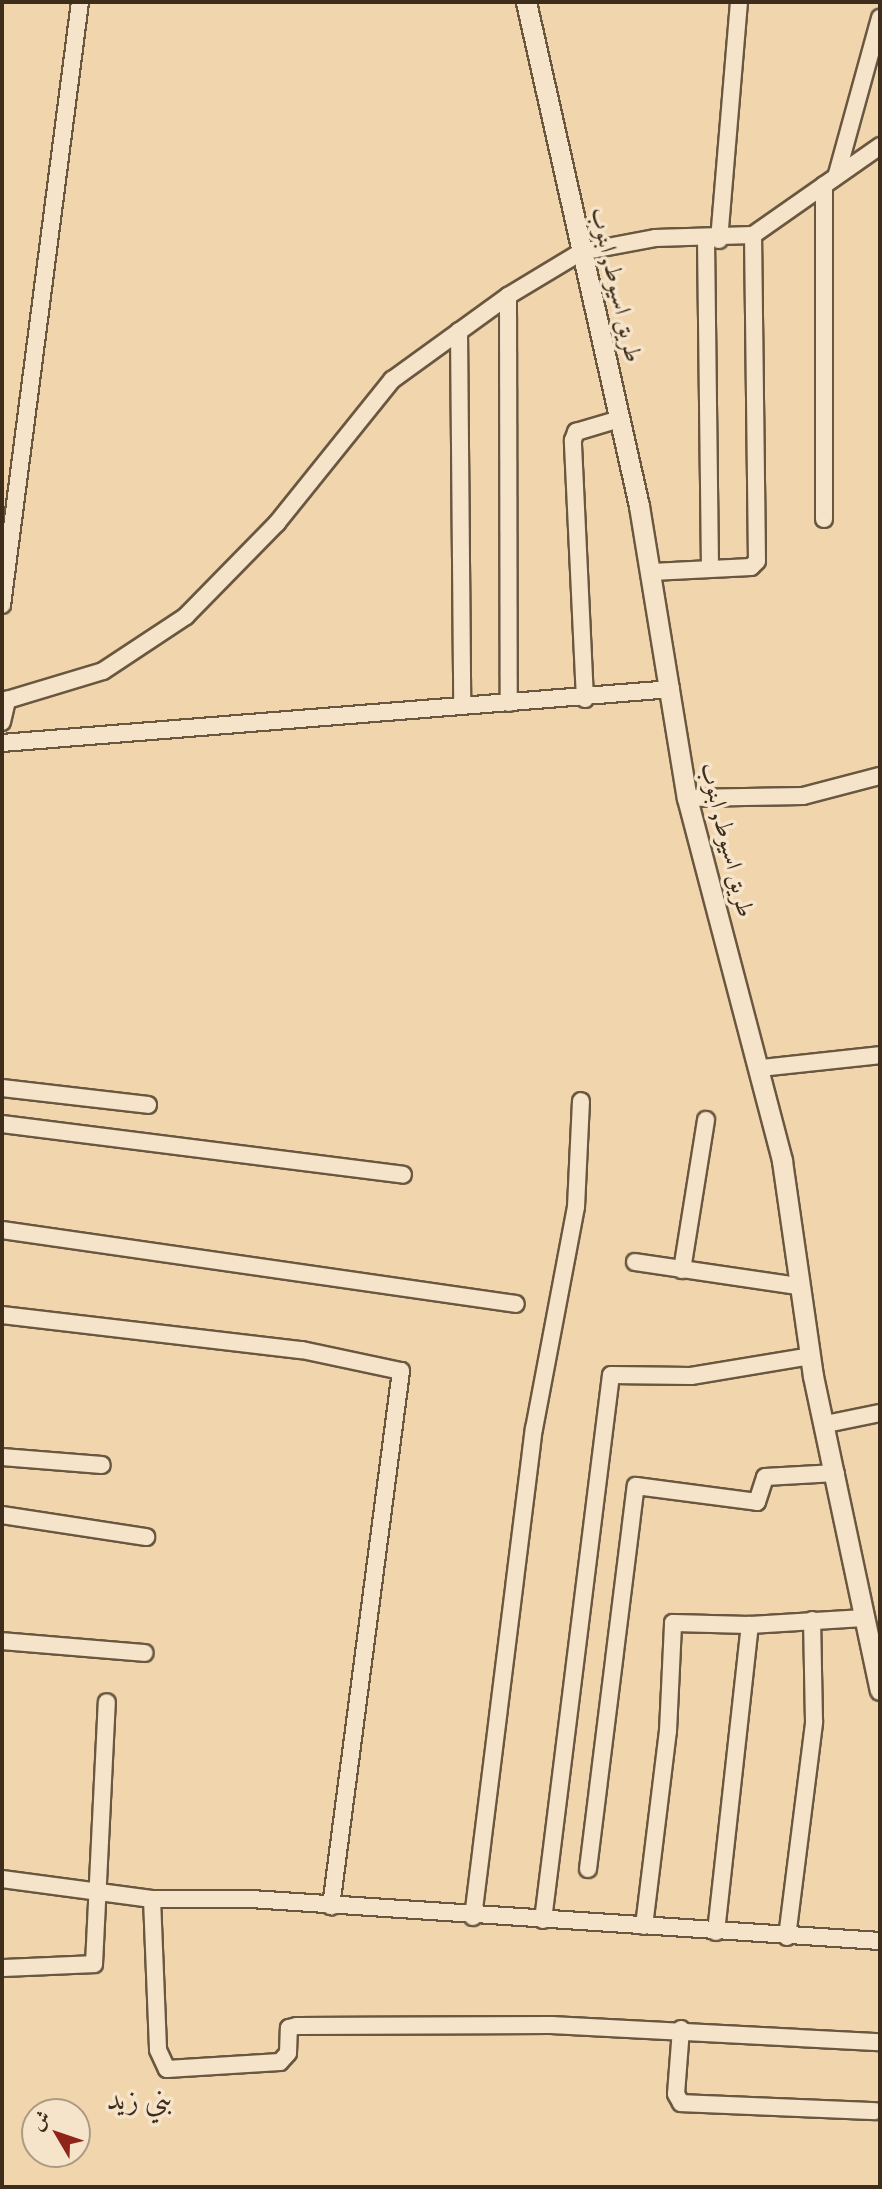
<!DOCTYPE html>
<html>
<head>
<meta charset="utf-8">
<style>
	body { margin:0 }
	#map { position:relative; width:882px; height:2189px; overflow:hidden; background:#f0d5ad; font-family:"IM FELL English",Amiri,serif }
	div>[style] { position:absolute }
	.roads { filter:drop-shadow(2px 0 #6a5740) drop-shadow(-2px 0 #6a5740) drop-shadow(0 2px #6a5740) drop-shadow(0 -2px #6a5740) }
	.minor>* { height:16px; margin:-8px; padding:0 8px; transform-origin:8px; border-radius:8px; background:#f5e4ca }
	.tertiary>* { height:19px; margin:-9.5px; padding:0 9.5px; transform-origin:9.5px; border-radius:9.5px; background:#f5e4ca }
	span { translate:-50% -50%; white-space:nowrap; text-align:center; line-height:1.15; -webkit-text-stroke:7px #f5e4ca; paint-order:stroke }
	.street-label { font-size:24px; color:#3e2d1b }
	.quarter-label { font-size:28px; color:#3e2d1b }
	.frame { position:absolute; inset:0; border:4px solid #3e2d1b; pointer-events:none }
	.north { position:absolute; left:21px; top:2098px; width:70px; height:70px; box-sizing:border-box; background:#f5e4ca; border:2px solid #ac9b84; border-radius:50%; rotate:309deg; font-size:19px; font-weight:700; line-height:28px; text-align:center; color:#3e2d1b }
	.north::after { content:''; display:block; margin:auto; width:24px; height:32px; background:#8f2418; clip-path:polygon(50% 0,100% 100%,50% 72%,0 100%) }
</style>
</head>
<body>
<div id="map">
	<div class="roads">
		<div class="minor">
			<i style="left:837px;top:174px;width:162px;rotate:-74.6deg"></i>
			<i style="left:824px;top:185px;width:334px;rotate:90deg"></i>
			<i style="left:706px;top:239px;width:329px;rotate:89.3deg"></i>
			<i style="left:719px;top:240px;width:239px;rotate:-85.2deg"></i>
			<i style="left:508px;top:296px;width:407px;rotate:89.9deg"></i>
			<i style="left:459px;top:331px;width:373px;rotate:89.5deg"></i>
			<i style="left:652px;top:572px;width:99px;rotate:-2.9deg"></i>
			<i style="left:751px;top:567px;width:8px;rotate:-45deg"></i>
			<i style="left:757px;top:561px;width:326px;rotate:-90.7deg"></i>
			<i style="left:2px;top:605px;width:608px;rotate:-82.63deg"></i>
			<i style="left:585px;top:699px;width:259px;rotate:-92.7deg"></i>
			<i style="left:573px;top:440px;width:9px;rotate:-69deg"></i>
			<i style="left:576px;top:432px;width:46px;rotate:-16.5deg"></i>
			<i style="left:2px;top:722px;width:23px;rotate:-77deg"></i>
			<i style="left:7px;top:700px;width:100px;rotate:-16.8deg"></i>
			<i style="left:103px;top:671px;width:100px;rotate:-33.5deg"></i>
			<i style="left:186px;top:616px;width:130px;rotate:-45.6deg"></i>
			<i style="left:277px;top:523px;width:184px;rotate:-51.2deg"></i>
			<i style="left:392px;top:380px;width:143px;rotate:-35.9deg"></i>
			<i style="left:508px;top:296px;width:85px;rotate:-31.1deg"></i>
			<i style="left:581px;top:252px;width:75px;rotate:-10.7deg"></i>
			<i style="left:655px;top:238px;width:98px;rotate:-1.8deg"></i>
			<i style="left:753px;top:235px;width:155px;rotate:-35deg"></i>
			<i style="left:2px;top:743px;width:671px;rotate:-4.61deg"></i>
			<i style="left:687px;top:798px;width:116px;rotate:-1deg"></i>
			<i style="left:803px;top:796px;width:80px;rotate:-14.6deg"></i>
			<i style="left:761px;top:1068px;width:120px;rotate:-6.2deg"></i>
			<i style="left:2px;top:1088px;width:147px;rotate:6.6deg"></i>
			<i style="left:2px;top:1124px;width:404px;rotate:7.2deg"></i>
			<i style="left:2px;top:1230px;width:519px;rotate:8.19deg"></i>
			<i style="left:635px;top:1262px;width:165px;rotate:8.4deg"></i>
			<i style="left:682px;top:1270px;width:152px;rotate:-80.9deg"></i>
			<i style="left:2px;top:1315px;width:302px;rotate:6.7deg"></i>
			<i style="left:302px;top:1350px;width:101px;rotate:12deg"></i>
			<i style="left:401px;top:1371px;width:540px;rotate:97.45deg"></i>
			<i style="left:826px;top:1424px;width:55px;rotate:-11.5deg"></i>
			<i style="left:2px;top:1457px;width:100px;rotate:4.6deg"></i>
			<i style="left:2px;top:1515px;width:146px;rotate:8.7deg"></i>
			<i style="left:2px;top:1641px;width:143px;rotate:4.8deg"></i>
			<i style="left:588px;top:1869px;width:386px;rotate:-82.9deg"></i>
			<i style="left:636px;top:1486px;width:122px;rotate:7.5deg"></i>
			<i style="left:757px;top:1502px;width:26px;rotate:-72deg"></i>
			<i style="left:765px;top:1477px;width:71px;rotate:-3.2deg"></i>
			<i style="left:2px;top:1879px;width:151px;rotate:7.6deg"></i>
			<i style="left:152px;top:1899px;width:99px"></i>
			<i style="left:251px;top:1899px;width:630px;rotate:3.82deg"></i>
			<i style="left:152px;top:1899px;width:151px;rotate:87.7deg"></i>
			<i style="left:158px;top:2050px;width:21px;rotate:65deg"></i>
			<i style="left:167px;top:2069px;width:113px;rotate:-3.5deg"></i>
			<i style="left:280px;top:2062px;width:12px;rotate:-48deg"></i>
			<i style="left:288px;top:2053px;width:25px;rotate:-88deg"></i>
			<i style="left:289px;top:2028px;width:8px;rotate:-14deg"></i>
			<i style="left:297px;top:2026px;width:254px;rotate:-0.2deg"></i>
			<i style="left:551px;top:2025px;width:329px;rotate:3deg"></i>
			<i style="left:473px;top:1917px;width:492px;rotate:-82.9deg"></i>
			<i style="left:534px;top:1429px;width:226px;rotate:-79.3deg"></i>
			<i style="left:576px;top:1207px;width:106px;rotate:-87.3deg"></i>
			<i style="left:543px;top:1920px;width:549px;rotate:-82.89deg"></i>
			<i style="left:611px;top:1375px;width:80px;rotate:0.7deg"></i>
			<i style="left:691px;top:1376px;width:121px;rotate:-9.5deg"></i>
			<i style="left:644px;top:1926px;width:196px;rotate:-83deg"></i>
			<i style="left:668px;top:1731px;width:108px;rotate:-87.3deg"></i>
			<i style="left:673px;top:1623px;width:77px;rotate:1.5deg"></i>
			<i style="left:716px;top:1932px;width:309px;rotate:-83.7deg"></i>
			<i style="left:750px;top:1625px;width:114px;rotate:-3.5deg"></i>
			<i style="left:787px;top:1937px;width:217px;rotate:-82.8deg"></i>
			<i style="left:814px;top:1722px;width:102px;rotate:-91.1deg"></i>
			<i style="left:2px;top:1968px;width:92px;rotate:-2.5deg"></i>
			<i style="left:94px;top:1964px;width:262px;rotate:-87.2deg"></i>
			<i style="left:681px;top:2029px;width:65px;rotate:94.4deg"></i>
			<i style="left:676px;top:2094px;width:10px;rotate:61deg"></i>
			<i style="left:681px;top:2103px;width:194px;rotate:2.4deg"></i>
		</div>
		<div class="tertiary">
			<i style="left:526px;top:2px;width:517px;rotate:77.36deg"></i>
			<i style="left:639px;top:506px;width:296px;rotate:80.7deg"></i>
			<i style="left:687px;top:798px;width:375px;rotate:75.3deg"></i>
			<i style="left:782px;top:1161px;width:217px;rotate:81.8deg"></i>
			<i style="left:813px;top:1376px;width:321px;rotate:78deg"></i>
		</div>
	</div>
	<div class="street-label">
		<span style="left:615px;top:285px;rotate:77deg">طريق اسيوط, ابنوب</span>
		<span style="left:726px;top:840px;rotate:76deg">طريق اسيوط, ابنوب</span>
	</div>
	<div class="quarter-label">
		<span style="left:140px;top:2102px">بني زيد</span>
	</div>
	<div class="frame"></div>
	<div class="north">ش</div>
</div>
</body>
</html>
